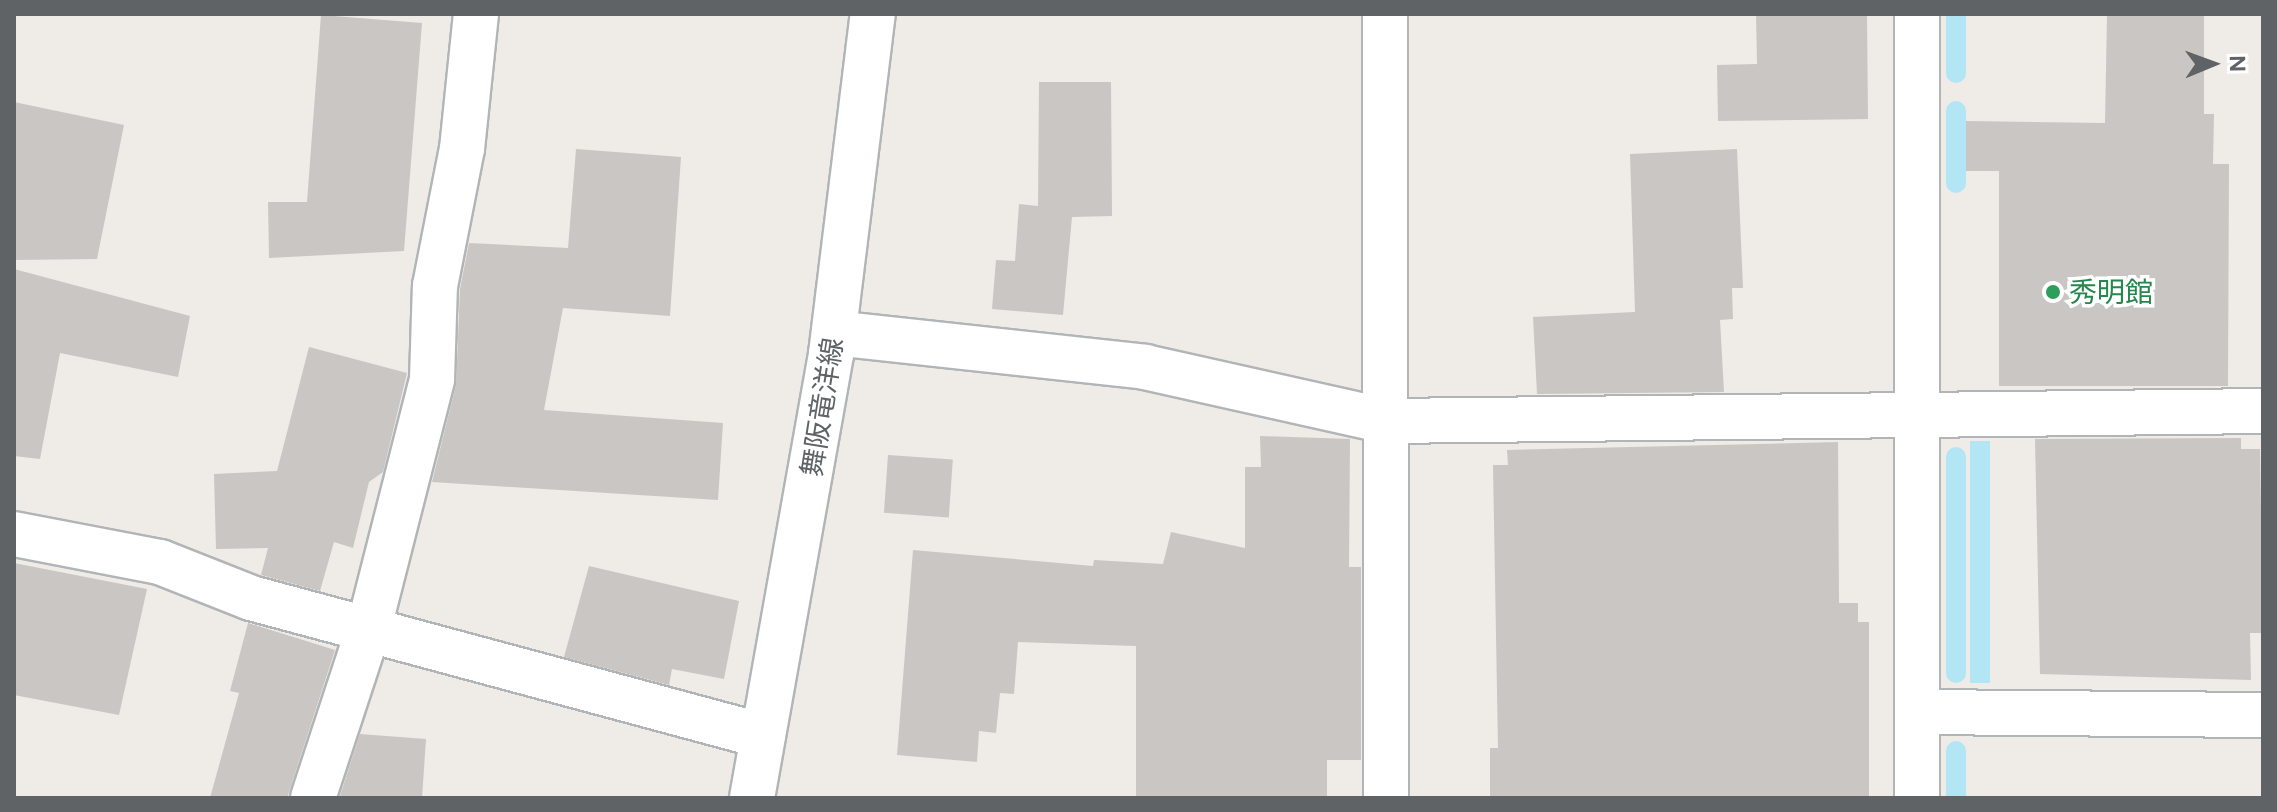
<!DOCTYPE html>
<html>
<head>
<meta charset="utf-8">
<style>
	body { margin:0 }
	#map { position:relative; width:2277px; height:812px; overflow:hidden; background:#efebe7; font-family:Figtree,"Noto Sans JP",sans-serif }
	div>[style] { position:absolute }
	.water>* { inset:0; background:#b2e6f4; transform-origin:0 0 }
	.stream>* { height:20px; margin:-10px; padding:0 10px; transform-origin:10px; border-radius:10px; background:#b2e6f4 }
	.building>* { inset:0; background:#cac6c4; transform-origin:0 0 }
	.roads { filter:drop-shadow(2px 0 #b2b5b7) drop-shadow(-2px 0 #b2b5b7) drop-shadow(0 2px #b2b5b7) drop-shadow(0 -2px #b2b5b7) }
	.minor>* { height:44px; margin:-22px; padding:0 22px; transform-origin:22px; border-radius:22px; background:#fff }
	.tertiary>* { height:44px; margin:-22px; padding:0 22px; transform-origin:22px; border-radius:22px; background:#fff }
	.secondary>* { height:44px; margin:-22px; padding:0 22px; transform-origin:22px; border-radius:22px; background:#fff }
	.dots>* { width:22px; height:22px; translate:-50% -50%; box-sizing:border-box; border:4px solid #fff; border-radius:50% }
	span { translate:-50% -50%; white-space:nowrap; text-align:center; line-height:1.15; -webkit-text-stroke:7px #fff; paint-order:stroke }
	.leisure-label { font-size:28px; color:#27864d }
	.left { translate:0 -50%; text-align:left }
	.street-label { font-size:28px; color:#5f6365 }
	.frame { position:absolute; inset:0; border:16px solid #5f6365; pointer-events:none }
	.north { position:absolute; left:2173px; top:24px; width:80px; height:80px; -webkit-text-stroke:6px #fff; paint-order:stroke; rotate:89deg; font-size:22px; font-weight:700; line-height:32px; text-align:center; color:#5f6365 }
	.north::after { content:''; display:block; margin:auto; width:28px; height:36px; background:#5f6365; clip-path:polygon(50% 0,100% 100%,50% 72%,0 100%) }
</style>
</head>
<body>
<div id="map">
	<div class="water">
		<i style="left:1990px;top:441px;width:242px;height:20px;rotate:90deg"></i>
	</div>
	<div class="stream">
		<i style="left:1956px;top:14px;width:59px;rotate:90deg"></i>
		<i style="left:1956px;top:111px;width:72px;rotate:90deg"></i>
		<i style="left:1956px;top:457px;width:216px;rotate:90deg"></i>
		<i style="left:1956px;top:751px;width:47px;rotate:90deg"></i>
	</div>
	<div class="building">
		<i style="clip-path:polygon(1756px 14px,1867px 14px,1868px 119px,1718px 121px,1717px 65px,1757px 64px)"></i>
		<i style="clip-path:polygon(321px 15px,422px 23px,404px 251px,269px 258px,268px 202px,307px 202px)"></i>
		<i style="clip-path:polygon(2107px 15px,2204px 15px,2204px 114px,2214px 114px,2213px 164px,2229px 164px,2228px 386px,1999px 386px,1999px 171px,1966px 171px,1966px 121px,2105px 123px)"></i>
		<i style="clip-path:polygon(1039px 82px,1111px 82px,1112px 216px,1072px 217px,1063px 315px,992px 309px,996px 260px,1015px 261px,1019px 204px,1038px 206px)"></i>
		<i style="clip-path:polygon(14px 102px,124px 125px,97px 259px,14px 260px)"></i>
		<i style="clip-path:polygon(576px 149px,681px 157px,670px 316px,563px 308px,544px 410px,723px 423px,718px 500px,432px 482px,456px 385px,460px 289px,469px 243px,568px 248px)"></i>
		<i style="clip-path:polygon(1737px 149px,1743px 288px,1732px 288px,1733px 319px,1720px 320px,1724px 392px,1537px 394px,1533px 317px,1635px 312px,1630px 154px)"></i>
		<i style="clip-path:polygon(14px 269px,190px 316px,178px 377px,60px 353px,40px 459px,14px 456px)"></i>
		<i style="clip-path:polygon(309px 347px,407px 373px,383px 472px,369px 482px,353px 548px,334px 542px,320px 591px,261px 575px,268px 548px,216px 549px,214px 474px,277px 471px)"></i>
		<i style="clip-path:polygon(1260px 436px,1350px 439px,1349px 567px,1361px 567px,1361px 760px,1327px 760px,1327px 798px,1136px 798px,1136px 646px,1018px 642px,1014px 694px,1000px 693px,996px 733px,979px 731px,977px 762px,897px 755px,913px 550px,1093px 566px,1094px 560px,1163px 564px,1171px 532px,1245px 548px,1245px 467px,1261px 467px)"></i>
		<i style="clip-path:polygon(2241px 438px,2241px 449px,2260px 449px,2263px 633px,2250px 633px,2251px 680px,2040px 674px,2035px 439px)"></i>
		<i style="clip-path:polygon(1838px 442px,1839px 603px,1858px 603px,1858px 622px,1869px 622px,1869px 798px,1490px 798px,1490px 748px,1498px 748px,1493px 465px,1508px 465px,1507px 450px)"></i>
		<i style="left:888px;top:455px;width:65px;height:58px;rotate:4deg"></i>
		<i style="clip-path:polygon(14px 563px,147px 589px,119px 715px,14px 695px)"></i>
		<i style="clip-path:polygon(589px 566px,739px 601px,724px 679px,672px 669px,669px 685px,564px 657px)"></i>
		<i style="clip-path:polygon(248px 623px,335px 650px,287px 798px,210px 798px,239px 693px,230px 691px)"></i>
		<i style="clip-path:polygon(360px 734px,426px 739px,422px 798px,340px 796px)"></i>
	</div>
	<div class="roads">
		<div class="minor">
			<i style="left:1385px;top:14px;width:784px;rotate:89.93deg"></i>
			<i style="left:834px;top:333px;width:313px;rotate:6.2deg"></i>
			<i style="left:1145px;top:367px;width:247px;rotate:12.6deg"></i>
			<i style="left:1386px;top:421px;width:877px;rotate:-0.65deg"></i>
			<i style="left:14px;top:534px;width:149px;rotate:10.9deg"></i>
			<i style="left:160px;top:562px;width:98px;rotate:21.6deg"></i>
			<i style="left:251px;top:598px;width:530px;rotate:15.08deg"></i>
			<i style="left:1917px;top:712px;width:346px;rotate:0.5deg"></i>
			<i style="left:313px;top:798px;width:176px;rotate:-71.8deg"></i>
			<i style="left:368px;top:631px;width:260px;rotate:-75.7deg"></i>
			<i style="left:432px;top:379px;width:93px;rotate:-88.2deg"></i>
			<i style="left:435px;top:286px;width:140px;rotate:-78.9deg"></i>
			<i style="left:462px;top:149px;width:136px;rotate:-84.1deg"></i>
		</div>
		<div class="tertiary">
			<i style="left:1917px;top:798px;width:784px;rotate:-90deg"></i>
		</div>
		<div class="secondary">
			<i style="left:752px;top:798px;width:451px;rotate:-79.9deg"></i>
			<i style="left:831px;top:354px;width:343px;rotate:-83deg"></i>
		</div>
	</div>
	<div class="dots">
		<i style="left:2053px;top:292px;background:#2e9e5b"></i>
	</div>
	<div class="leisure-label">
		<span class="left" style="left:2069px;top:292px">秀明館</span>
	</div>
	<div class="street-label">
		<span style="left:822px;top:407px;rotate:-81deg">舞阪竜洋線</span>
	</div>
	<div class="frame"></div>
	<div class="north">N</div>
</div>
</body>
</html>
